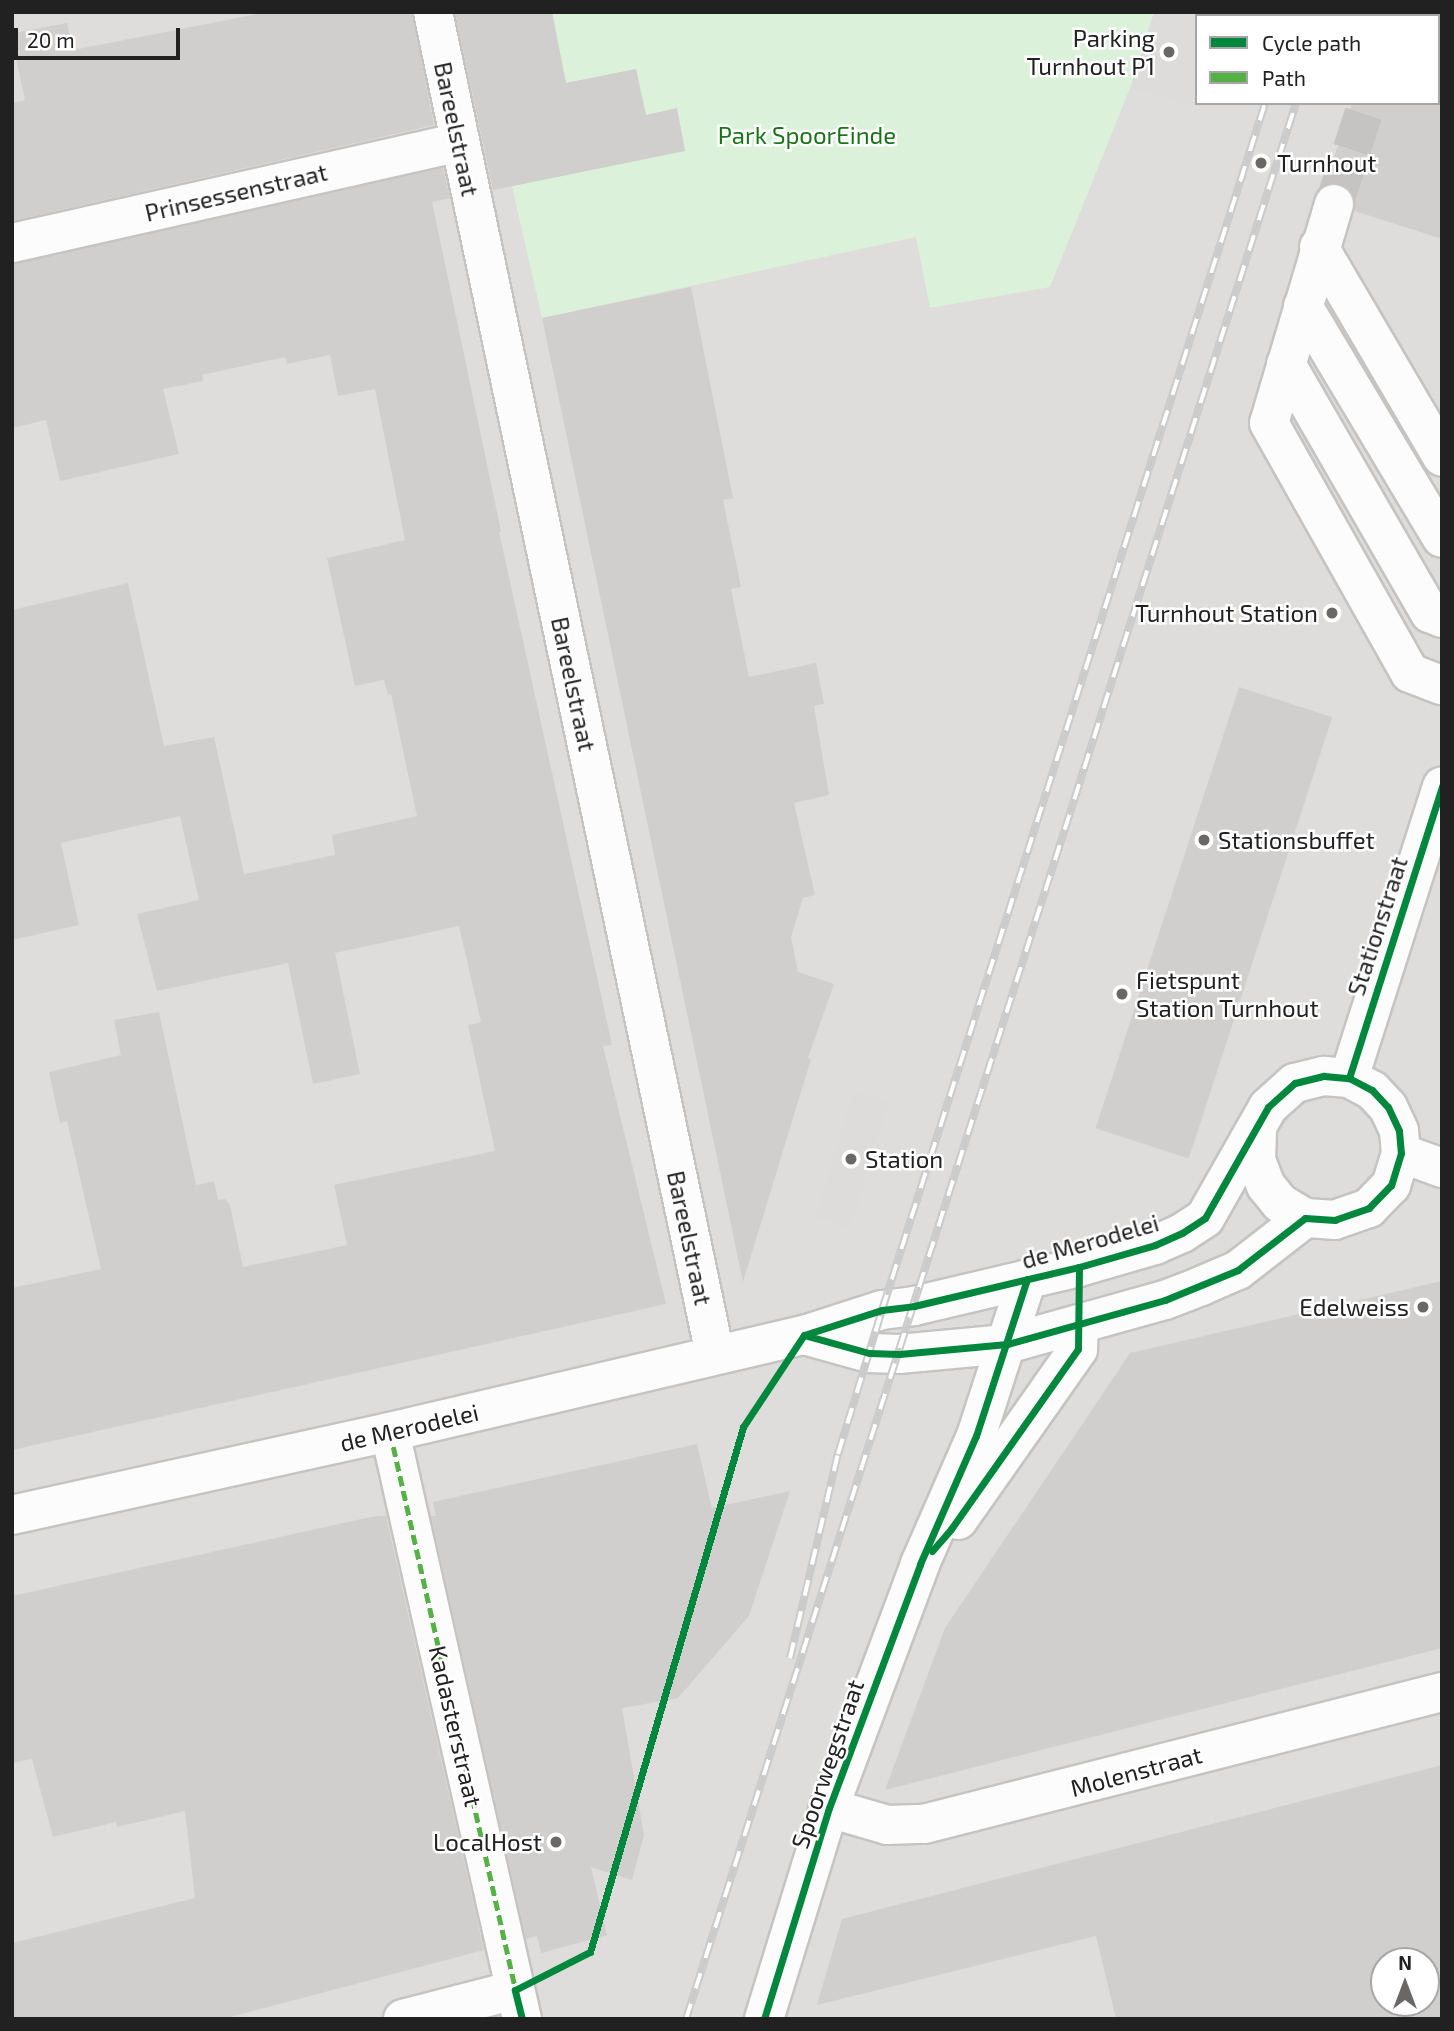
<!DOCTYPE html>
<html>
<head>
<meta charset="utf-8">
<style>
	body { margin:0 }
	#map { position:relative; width:1454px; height:2031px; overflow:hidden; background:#efedea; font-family:"Exo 2",sans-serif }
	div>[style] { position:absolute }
	.residential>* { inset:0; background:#dedddb }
	.religious>* { inset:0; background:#dddcdb; transform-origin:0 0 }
	.park>* { inset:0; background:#dcf1da }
	.building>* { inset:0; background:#d1cfcd; transform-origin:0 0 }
	.minor-tunnel>* { height:38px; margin-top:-19px; transform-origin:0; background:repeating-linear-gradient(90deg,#c6c4c2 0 38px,transparent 0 57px) }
	.roads { filter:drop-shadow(2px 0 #c5c4c2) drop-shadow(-2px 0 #c5c4c2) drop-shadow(0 2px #c5c4c2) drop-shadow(0 -2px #c5c4c2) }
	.minor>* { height:38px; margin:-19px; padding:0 19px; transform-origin:19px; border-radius:19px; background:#fdfcfc }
	.rail>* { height:8px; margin-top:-4px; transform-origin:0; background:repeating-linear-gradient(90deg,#fff 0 16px,#cbcbcb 0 32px); box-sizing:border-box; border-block:2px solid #cbcbcb }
	.quiet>* { height:5px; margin-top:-2.5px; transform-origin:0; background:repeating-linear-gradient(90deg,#55b145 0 10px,transparent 0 15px) }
	.cycleway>* { height:7px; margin:-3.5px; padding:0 3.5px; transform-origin:3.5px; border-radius:3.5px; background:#00873e }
	.dots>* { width:19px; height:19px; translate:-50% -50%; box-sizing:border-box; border:4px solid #fff; border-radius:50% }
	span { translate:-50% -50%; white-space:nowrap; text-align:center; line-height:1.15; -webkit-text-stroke:5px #fff; paint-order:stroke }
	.poi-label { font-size:24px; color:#212121 }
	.right { translate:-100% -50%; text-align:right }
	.left { translate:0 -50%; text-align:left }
	.street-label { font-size:24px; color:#212121 }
	.park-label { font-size:24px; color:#1a741a }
	.frame { position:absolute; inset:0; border:14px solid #212121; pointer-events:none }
	.legend { position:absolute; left:1195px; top:14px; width:245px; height:91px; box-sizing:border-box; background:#fff; border:2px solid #a6a6a6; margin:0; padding:9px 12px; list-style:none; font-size:21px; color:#212121 }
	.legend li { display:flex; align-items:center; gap:14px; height:35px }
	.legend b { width:35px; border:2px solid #a6a6a6 }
	.north { position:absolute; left:1370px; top:1947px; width:70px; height:70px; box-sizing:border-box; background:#fff; border:2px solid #a6a6a6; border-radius:50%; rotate:0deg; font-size:19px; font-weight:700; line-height:28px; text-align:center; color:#212121 }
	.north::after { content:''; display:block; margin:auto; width:24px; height:32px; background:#696867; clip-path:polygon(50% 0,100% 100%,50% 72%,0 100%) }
	.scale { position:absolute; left:14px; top:28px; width:166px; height:32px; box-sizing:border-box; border:4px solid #212121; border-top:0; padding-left:9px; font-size:21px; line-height:24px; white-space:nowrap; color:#212121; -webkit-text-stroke:5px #fff; paint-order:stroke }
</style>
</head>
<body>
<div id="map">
	<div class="residential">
		<i style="clip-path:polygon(evenodd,12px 12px,1442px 12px,1442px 2019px,12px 2019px,12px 12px,1197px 16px,1438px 16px,1438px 103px,1197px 103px,1197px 16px,12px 12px,1384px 1961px,1426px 1961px,1426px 2003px,1384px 2003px,1384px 1961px)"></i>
	</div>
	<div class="religious">
		<i style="clip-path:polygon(1154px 12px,1244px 12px,1243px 16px,1197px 16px,1197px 103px,1214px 103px,1212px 111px,1130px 88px)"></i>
		<i style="left:854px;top:1090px;width:37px;height:133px;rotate:17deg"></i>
	</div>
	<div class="park">
		<i style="clip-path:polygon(552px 12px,1154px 12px,1130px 88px,1050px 287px,930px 308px,916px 237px,542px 318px,512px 186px,685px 150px,677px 109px,646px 115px,636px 69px,566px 83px)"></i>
	</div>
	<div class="building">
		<i style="clip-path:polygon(267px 12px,412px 12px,434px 125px,12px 221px,12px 103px,25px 100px,15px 54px,19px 53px,15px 33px,67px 23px,73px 50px)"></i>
		<i style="clip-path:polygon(455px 12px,552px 12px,566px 83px,636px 69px,646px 115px,677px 108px,685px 151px,493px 190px)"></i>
		<i style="clip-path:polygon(1352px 103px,1442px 103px,1442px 239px,1355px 211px,1355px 198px,1349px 189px,1340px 183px,1325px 185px)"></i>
		<i style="clip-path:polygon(443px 168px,450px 198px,432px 202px,501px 531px,499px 532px,612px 1045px,603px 1046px,666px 1304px,12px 1450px,12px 1288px,101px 1269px,67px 1121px,60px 1123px,49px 1072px,121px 1055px,114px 1020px,159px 1012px,196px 1185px,214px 1181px,218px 1200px,225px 1199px,230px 1205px,243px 1267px,347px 1245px,334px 1185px,495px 1151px,468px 1025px,481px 1022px,459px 926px,335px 953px,360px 1074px,313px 1084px,288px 963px,157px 991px,137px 914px,199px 900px,180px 816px,61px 843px,79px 925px,12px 940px,12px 610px,128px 583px,164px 746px,214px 737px,244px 874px,335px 855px,332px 835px,417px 816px,391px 694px,388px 695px,384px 680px,355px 686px,327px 558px,405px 540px,375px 389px,338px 396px,330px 355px,287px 364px,285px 357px,202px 375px,203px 381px,163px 389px,179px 454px,60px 481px,46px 420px,12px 428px,12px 264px)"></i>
		<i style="clip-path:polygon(691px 287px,733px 498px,723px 500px,741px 587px,731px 589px,749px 677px,816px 663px,824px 704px,814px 706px,829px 795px,794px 803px,815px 895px,803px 898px,791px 937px,798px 972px,834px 984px,808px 1058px,811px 1059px,743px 1282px,542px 318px)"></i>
		<i style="left:1239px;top:687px;width:98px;height:464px;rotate:18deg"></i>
		<i style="clip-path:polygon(1442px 1281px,1442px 1648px,885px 1790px,945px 1628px,1130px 1353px)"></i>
		<i style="clip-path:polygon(697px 1444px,712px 1508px,790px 1491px,749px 1616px,678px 1698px,622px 1708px,644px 1835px,632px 1880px,591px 1867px,607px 1935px,541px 1953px,537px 1936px,526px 1939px,431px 1516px,436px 1516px,433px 1502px)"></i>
		<i style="clip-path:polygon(375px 1516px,386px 1516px,484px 1950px,223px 2019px,12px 2019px,12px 1943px,195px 1898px,185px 1811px,117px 1827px,116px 1822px,53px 1837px,32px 1759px,12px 1763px,12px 1596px)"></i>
		<i style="clip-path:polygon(evenodd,1442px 1765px,1442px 2019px,1116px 2019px,1096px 1936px,817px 2005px,842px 1919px,1442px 1765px,1384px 1961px,1426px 1961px,1426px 2003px,1384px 2003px,1384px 1961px)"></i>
	</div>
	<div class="minor-tunnel">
		<i style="left:1395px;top:16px;width:4px;rotate:-76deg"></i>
		<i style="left:1334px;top:204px;width:106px;rotate:-71.9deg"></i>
	</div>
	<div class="roads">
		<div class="minor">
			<i style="left:433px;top:12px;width:1372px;rotate:78.14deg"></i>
			<i style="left:1334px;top:204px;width:228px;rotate:106.5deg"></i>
			<i style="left:1269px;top:423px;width:287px;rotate:60.6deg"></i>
			<i style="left:1410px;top:673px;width:34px;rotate:21deg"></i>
			<i style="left:12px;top:243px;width:459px;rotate:-12.7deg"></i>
			<i style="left:1319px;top:247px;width:243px;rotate:59.6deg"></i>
			<i style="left:1303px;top:306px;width:270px;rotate:59.1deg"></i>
			<i style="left:1286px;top:364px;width:288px;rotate:60deg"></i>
			<i style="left:1430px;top:613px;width:13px;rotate:23deg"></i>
			<i style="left:1349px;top:1078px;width:306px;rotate:-72.3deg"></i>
			<i style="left:1401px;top:1153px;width:44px;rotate:20.1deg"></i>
			<i style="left:804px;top:1335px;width:67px;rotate:15.5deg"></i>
			<i style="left:869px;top:1353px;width:30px;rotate:2deg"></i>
			<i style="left:899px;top:1354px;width:108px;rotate:-5.3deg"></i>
			<i style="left:1007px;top:1344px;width:164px;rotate:-15.6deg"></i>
			<i style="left:1165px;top:1300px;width:39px;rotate:-21deg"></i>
			<i style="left:1201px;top:1286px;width:40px;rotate:-23.4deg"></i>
			<i style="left:1238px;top:1270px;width:85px;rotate:-37.8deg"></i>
			<i style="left:390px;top:1432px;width:602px;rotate:77.33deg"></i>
			<i style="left:12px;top:1515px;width:387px;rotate:-12.4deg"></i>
			<i style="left:390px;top:1432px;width:425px;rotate:-13.2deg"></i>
			<i style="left:804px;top:1335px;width:82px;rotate:-17.8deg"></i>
			<i style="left:882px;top:1310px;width:32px;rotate:-7deg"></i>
			<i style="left:914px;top:1306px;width:170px;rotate:-13.3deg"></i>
			<i style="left:1079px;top:1267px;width:79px;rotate:-16.1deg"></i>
			<i style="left:1155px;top:1245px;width:30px;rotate:-24deg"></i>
			<i style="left:1182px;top:1233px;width:27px;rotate:-33deg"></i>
			<i style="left:1205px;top:1218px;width:128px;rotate:-60.4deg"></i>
			<i style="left:1268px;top:1107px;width:36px;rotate:-42deg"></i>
			<i style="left:1295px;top:1083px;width:30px;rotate:-14deg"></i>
			<i style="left:1324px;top:1076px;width:25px;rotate:5deg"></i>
			<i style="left:1349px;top:1078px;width:26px;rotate:28deg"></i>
			<i style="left:1372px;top:1090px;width:23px;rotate:47deg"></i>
			<i style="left:1388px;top:1107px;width:26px;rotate:65deg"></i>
			<i style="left:1399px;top:1131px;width:22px;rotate:85deg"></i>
			<i style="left:1401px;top:1153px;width:34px;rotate:107deg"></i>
			<i style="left:1391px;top:1185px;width:32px;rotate:134deg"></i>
			<i style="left:1369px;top:1208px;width:36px;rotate:161deg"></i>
			<i style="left:1335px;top:1220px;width:30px;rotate:-176deg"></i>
			<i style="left:1305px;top:1218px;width:29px;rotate:-149deg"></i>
			<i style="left:1280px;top:1203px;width:22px;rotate:-129deg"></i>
			<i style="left:1266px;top:1186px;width:28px;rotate:-111deg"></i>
			<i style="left:1256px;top:1160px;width:29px;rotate:-88deg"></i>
			<i style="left:958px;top:1520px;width:209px;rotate:-54.9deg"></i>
			<i style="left:1078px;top:1349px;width:25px;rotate:-88deg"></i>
			<i style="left:829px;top:1808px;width:60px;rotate:16.3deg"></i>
			<i style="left:887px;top:1825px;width:37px;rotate:-2deg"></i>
			<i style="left:924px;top:1824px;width:535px;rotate:-14.3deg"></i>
			<i style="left:403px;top:2019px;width:116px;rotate:-14.5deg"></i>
			<i style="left:764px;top:2019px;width:221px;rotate:-72.9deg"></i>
			<i style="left:829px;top:1808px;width:260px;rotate:-69.5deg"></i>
			<i style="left:920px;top:1564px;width:140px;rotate:-66.4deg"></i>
			<i style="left:976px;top:1436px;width:165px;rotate:-72deg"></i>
		</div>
	</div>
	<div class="rail">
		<i style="left:1293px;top:16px;width:4px;rotate:-76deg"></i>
		<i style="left:1324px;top:16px;width:4px;rotate:-76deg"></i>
		<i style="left:790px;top:1658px;width:210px;rotate:-76.8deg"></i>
		<i style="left:838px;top:1454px;width:151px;rotate:-73deg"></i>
		<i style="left:882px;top:1310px;width:1266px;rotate:-72.39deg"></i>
		<i style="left:686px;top:2019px;width:2011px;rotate:-72.34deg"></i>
	</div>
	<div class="quiet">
		<i style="left:390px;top:1432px;width:578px;rotate:77.31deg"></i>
	</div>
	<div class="cycleway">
		<i style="left:1324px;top:1076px;width:25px;rotate:5deg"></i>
		<i style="left:1349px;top:1078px;width:26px;rotate:28deg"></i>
		<i style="left:1372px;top:1090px;width:23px;rotate:47deg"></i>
		<i style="left:1388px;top:1107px;width:26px;rotate:65deg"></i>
		<i style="left:1399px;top:1131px;width:22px;rotate:85deg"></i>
		<i style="left:1401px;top:1153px;width:34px;rotate:107deg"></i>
		<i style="left:1391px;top:1185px;width:32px;rotate:134deg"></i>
		<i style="left:1369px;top:1208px;width:36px;rotate:161deg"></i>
		<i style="left:1335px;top:1220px;width:30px;rotate:-176deg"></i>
		<i style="left:1305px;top:1218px;width:85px;rotate:142.2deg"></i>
		<i style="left:1238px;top:1270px;width:79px;rotate:157.7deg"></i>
		<i style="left:1165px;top:1300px;width:164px;rotate:164.4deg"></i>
		<i style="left:1007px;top:1344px;width:108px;rotate:174.7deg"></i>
		<i style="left:899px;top:1354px;width:30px;rotate:-178deg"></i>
		<i style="left:869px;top:1353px;width:67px;rotate:-164.5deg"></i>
		<i style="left:804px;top:1335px;width:82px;rotate:-17.8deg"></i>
		<i style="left:882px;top:1310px;width:32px;rotate:-7deg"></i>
		<i style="left:914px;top:1306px;width:170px;rotate:-13.3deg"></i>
		<i style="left:1079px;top:1267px;width:79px;rotate:-16.1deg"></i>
		<i style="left:1155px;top:1245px;width:30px;rotate:-24deg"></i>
		<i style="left:1182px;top:1233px;width:27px;rotate:-33deg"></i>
		<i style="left:1205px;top:1218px;width:128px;rotate:-60.4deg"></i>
		<i style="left:1268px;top:1107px;width:36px;rotate:-42deg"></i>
		<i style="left:1295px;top:1083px;width:30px;rotate:-14deg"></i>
		<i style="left:1349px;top:1078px;width:306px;rotate:-72.3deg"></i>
		<i style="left:932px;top:1551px;width:29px;rotate:-49deg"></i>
		<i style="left:951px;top:1529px;width:220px;rotate:-54.8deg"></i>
		<i style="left:1078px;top:1349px;width:82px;rotate:-89.3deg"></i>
		<i style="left:522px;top:2019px;width:30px;rotate:-104deg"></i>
		<i style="left:515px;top:1990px;width:84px;rotate:-26.9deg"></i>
		<i style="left:590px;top:1952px;width:547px;rotate:-73.75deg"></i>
		<i style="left:743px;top:1427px;width:110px;rotate:-56.5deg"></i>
		<i style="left:764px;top:2019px;width:221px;rotate:-72.9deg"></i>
		<i style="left:829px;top:1808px;width:260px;rotate:-69.5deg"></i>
		<i style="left:920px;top:1564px;width:140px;rotate:-66.4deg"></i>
		<i style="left:976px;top:1436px;width:165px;rotate:-72deg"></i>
	</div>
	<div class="dots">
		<i style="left:1169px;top:52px;background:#696867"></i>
		<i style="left:1261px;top:163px;background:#696867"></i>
		<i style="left:1332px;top:613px;background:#696867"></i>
		<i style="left:1204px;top:840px;background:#696867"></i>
		<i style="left:1122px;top:994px;background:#696867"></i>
		<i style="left:851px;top:1159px;background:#696867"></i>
		<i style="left:1423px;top:1307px;background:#696867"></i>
		<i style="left:556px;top:1842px;background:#696867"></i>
	</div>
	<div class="poi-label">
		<span class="right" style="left:1155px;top:52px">Parking<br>Turnhout P1</span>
		<span class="left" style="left:1277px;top:163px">Turnhout</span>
		<span class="right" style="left:1318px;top:613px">Turnhout Station</span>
		<span class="left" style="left:1218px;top:840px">Stationsbuffet</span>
		<span class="left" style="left:1136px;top:994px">Fietspunt<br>Station Turnhout</span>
		<span class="left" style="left:865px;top:1159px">Station</span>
		<span class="right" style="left:1409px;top:1307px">Edelweiss</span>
		<span class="right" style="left:542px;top:1842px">LocalHost</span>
	</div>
	<div class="street-label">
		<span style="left:457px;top:129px;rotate:78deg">Bareelstraat</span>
		<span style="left:236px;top:192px;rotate:-13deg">Prinsessenstraat</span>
		<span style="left:574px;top:684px;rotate:78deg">Bareelstraat</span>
		<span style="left:1377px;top:926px;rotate:-72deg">Stationstraat</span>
		<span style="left:690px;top:1238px;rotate:78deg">Bareelstraat</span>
		<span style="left:1090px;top:1241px;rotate:-16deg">de Merodelei</span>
		<span style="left:409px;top:1427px;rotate:-13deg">de Merodelei</span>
		<span style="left:456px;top:1726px;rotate:77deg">Kadasterstraat</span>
		<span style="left:827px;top:1764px;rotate:-71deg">Spoorwegstraat</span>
		<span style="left:1136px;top:1771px;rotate:-15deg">Molenstraat</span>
	</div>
	<div class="park-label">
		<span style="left:807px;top:135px">Park SpoorEinde</span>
	</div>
	<div class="frame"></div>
	<ul class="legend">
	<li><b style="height:9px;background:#00873e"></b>Cycle path</li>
	<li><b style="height:9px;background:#55b145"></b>Path</li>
	</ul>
	<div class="north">N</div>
	<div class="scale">20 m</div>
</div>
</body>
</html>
